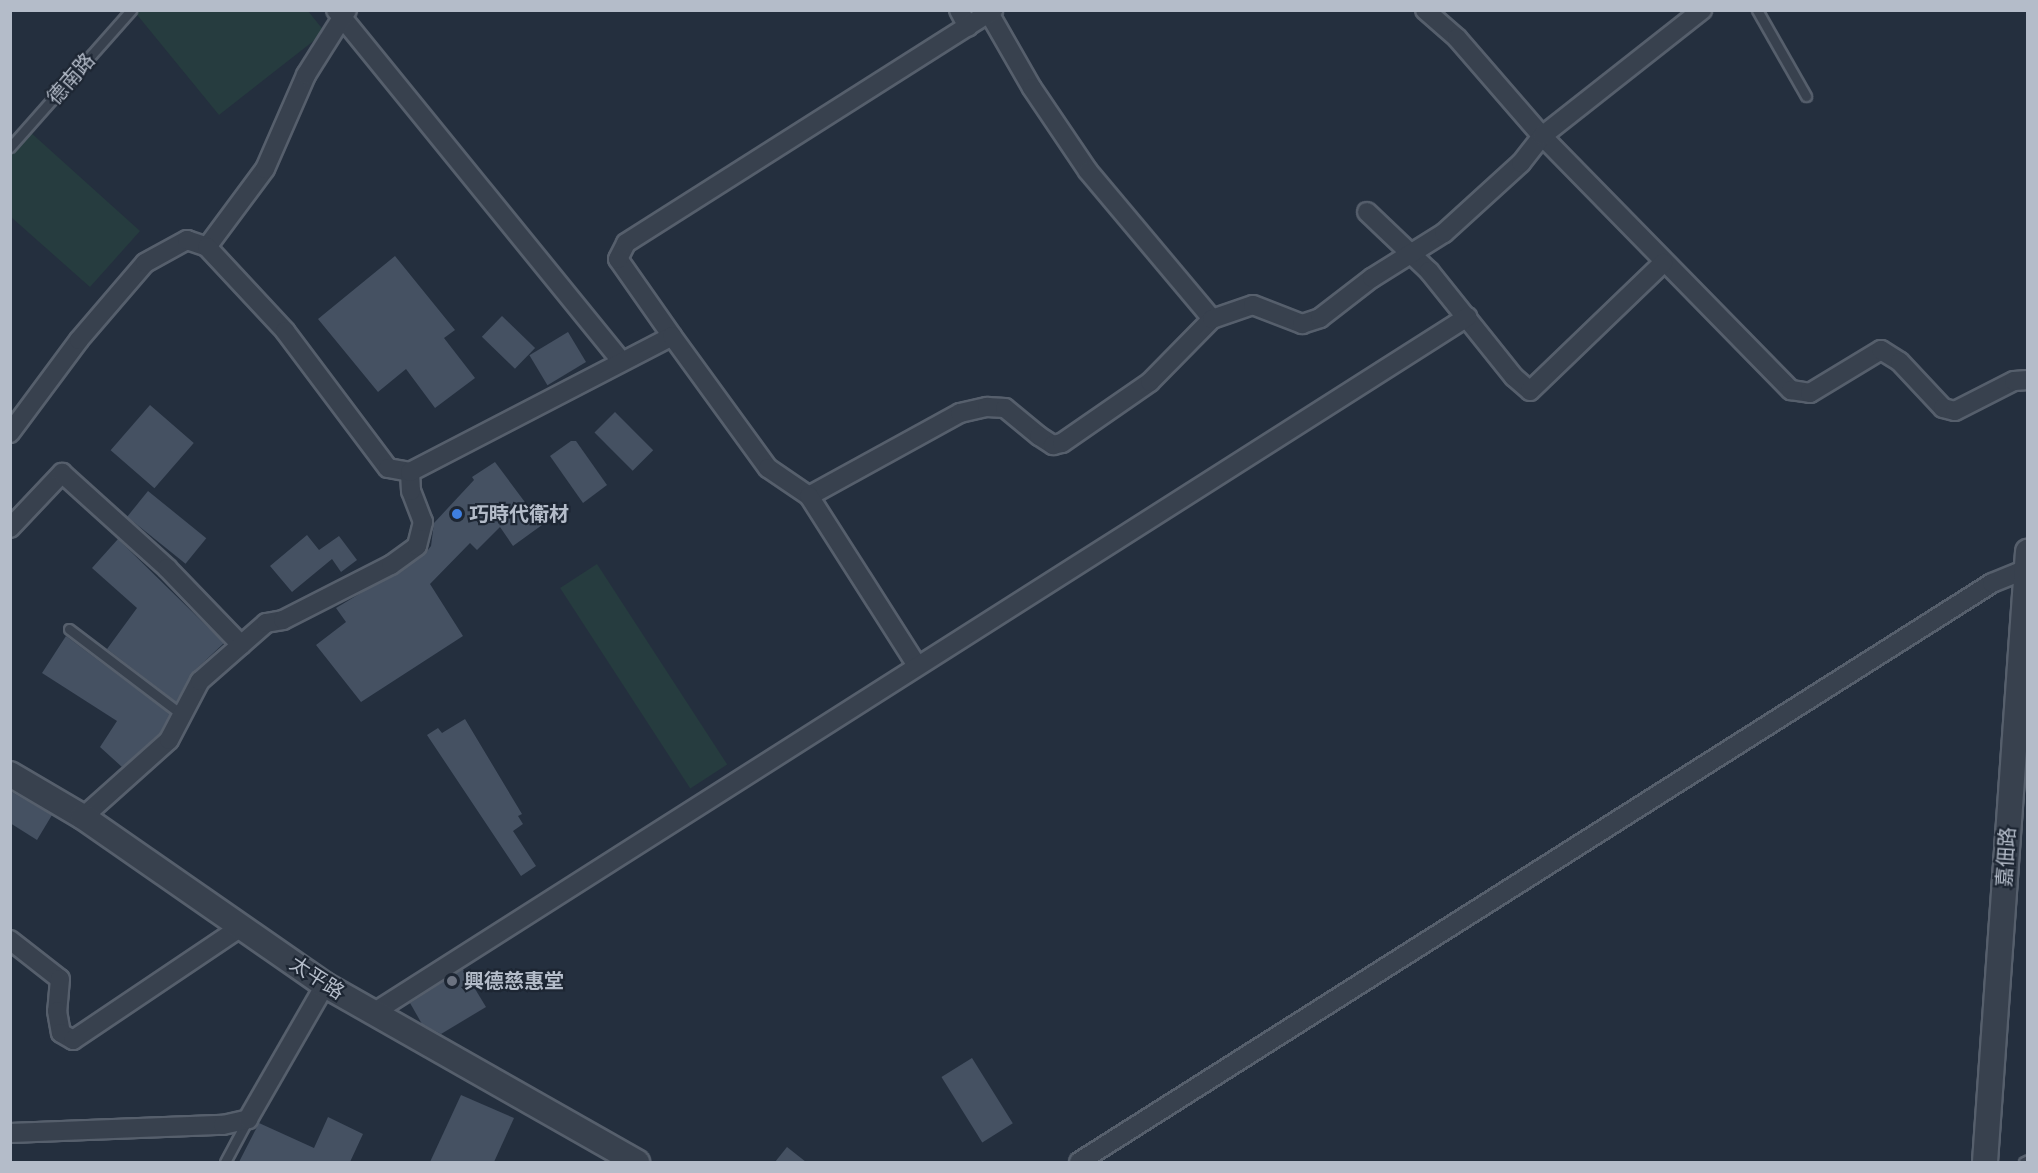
<!DOCTYPE html>
<html>
<head>
<meta charset="utf-8">
<style>
	body { margin:0 }
	#map { position:relative; width:2038px; height:1173px; overflow:hidden; background:#242f3e; font-family:Cabin,"Noto Sans TC",sans-serif }
	div>[style] { position:absolute }
	.green>* { inset:0; background:#263c3f; transform-origin:0 0 }
	.building>* { inset:0; background:#455162; transform-origin:0 0 }
	.roads { filter:drop-shadow(2px 0 #565f6c) drop-shadow(-2px 0 #565f6c) drop-shadow(0 2px #565f6c) drop-shadow(0 -2px #565f6c) }
	.service>* { height:9px; margin:-4.5px; padding:0 4.5px; transform-origin:4.5px; border-radius:4.5px; background:#38414e }
	.minor>* { height:18px; margin:-9px; padding:0 9px; transform-origin:9px; border-radius:9px; background:#38414e }
	.tertiary>* { height:24px; margin:-12px; padding:0 12px; transform-origin:12px; border-radius:12px; background:#38414e }
	.dots>* { width:16px; height:16px; translate:-50% -50%; box-sizing:border-box; border:3px solid #1d2633; border-radius:50% }
	span { translate:-50% -50%; white-space:nowrap; text-align:center; line-height:1.15; -webkit-text-stroke:4.5px #1d2633; paint-order:stroke }
	.street-label { font-size:20px; color:#b4bcc9 }
	.poi-label { font-size:20px; color:#b4bcc9; font-weight:700 }
	.left { translate:0 -50%; text-align:left }
	.frame { position:absolute; inset:0; border:12px solid #b4bcc9; pointer-events:none }
</style>
</head>
<body>
<div id="map">
	<div class="green">
		<i style="clip-path:polygon(134px 11px,308px 11px,325px 32px,219px 115px)"></i>
		<i style="clip-path:polygon(29px 131px,140px 231px,90px 287px,11px 217px,11px 152px)"></i>
		<i style="left:597px;top:564px;width:239px;height:44px;rotate:57deg"></i>
	</div>
	<div class="building">
		<i style="clip-path:polygon(395px 256px,455px 330px,444px 338px,475px 378px,435px 408px,406px 369px,378px 392px,318px 319px)"></i>
		<i style="left:502px;top:316px;width:46px;height:29px;rotate:44deg"></i>
		<i style="left:568px;top:332px;width:35px;height:45px;rotate:59deg"></i>
		<i style="left:150px;top:405px;width:58px;height:60px;rotate:41deg"></i>
		<i style="left:615px;top:412px;width:54px;height:29px;rotate:45deg"></i>
		<i style="clip-path:polygon(571px 441px,576px 441px,607px 485px,583px 503px,550px 456px)"></i>
		<i style="clip-path:polygon(495px 462px,542px 525px,513px 546px,500px 527px,477px 550px,470px 543px,430px 584px,463px 636px,361px 702px,316px 645px,346px 622px,336px 608px,424px 555px,431px 546px,434px 523px,474px 480px,472px 477px)"></i>
		<i style="left:148px;top:491px;width:75px;height:33px;rotate:39deg"></i>
		<i style="clip-path:polygon(307px 535px,319px 550px,339px 536px,357px 560px,341px 572px,332px 559px,292px 592px,270px 566px)"></i>
		<i style="clip-path:polygon(118px 539px,224px 643px,192px 673px,176px 702px,107px 649px,137px 608px,92px 568px)"></i>
		<i style="clip-path:polygon(66px 636px,170px 714px,160px 733px,122px 767px,100px 747px,117px 721px,42px 673px)"></i>
		<i style="clip-path:polygon(465px 719px,522px 814px,518px 816px,523px 824px,513px 831px,536px 866px,521px 876px,427px 735px,438px 728px,442px 733px)"></i>
		<i style="clip-path:polygon(10px 791px,52px 815px,37px 840px,10px 823px)"></i>
		<i style="clip-path:polygon(463px 969px,486px 1007px,441px 1034px,422px 1024px,410px 1003px)"></i>
		<i style="left:972px;top:1058px;width:77px;height:36px;rotate:58deg"></i>
		<i style="clip-path:polygon(461px 1095px,514px 1118px,494px 1162px,430px 1162px)"></i>
		<i style="clip-path:polygon(328px 1117px,363px 1134px,350px 1162px,239px 1162px,259px 1123px,314px 1148px)"></i>
		<i style="clip-path:polygon(787px 1147px,806px 1162px,775px 1162px)"></i>
	</div>
	<div class="roads">
		<div class="service">
			<i style="left:1757px;top:10px;width:99px;rotate:60.3deg"></i>
			<i style="left:10px;top:147px;width:183px;rotate:-48.5deg"></i>
			<i style="left:69px;top:629px;width:141px;rotate:37.2deg"></i>
			<i style="left:225px;top:1162px;width:49px;rotate:-61.9deg"></i>
			<i style="left:2024px;top:1162px;width:4px;rotate:-27deg"></i>
		</div>
		<div class="minor">
			<i style="left:336px;top:10px;width:452px;rotate:50.9deg"></i>
			<i style="left:959px;top:10px;width:19px;rotate:62deg"></i>
			<i style="left:1425px;top:10px;width:43px;rotate:41.2deg"></i>
			<i style="left:1457px;top:38px;width:130px;rotate:49.1deg"></i>
			<i style="left:1542px;top:136px;width:356px;rotate:45.6deg"></i>
			<i style="left:1791px;top:390px;width:19px;rotate:9deg"></i>
			<i style="left:1810px;top:393px;width:83px;rotate:-31.2deg"></i>
			<i style="left:1881px;top:350px;width:22px;rotate:32deg"></i>
			<i style="left:1900px;top:362px;width:63px;rotate:46.9deg"></i>
			<i style="left:1943px;top:408px;width:12px;rotate:14deg"></i>
			<i style="left:1955px;top:411px;width:66px;rotate:-27deg"></i>
			<i style="left:2014px;top:381px;width:14px;rotate:-4deg"></i>
			<i style="left:989px;top:13px;width:86px;rotate:60.2deg"></i>
			<i style="left:1032px;top:88px;width:100px;rotate:56deg"></i>
			<i style="left:1088px;top:171px;width:193px;rotate:50deg"></i>
			<i style="left:1367px;top:212px;width:86px;rotate:43.6deg"></i>
			<i style="left:1429px;top:271px;width:136px;rotate:51.3deg"></i>
			<i style="left:1514px;top:377px;width:21px;rotate:41deg"></i>
			<i style="left:1530px;top:391px;width:185px;rotate:-43.9deg"></i>
			<i style="left:207px;top:247px;width:97px;rotate:-53.4deg"></i>
			<i style="left:265px;top:169px;width:103px;rotate:-66.4deg"></i>
			<i style="left:306px;top:75px;width:77px;rotate:-57.8deg"></i>
			<i style="left:672px;top:336px;width:94px;rotate:-125deg"></i>
			<i style="left:618px;top:259px;width:18px;rotate:-63deg"></i>
			<i style="left:626px;top:243px;width:435px;rotate:-32.4deg"></i>
			<i style="left:10px;top:433px;width:116px;rotate:-53.4deg"></i>
			<i style="left:79px;top:340px;width:101px;rotate:-49.4deg"></i>
			<i style="left:145px;top:263px;width:48px;rotate:-28.7deg"></i>
			<i style="left:187px;top:240px;width:21px;rotate:19deg"></i>
			<i style="left:207px;top:247px;width:115px;rotate:47.1deg"></i>
			<i style="left:285px;top:331px;width:171px;rotate:53.1deg"></i>
			<i style="left:388px;top:468px;width:22px;rotate:10deg"></i>
			<i style="left:809px;top:496px;width:172px;rotate:-28.8deg"></i>
			<i style="left:960px;top:413px;width:28px;rotate:-13deg"></i>
			<i style="left:987px;top:407px;width:18px;rotate:3deg"></i>
			<i style="left:1005px;top:408px;width:44px;rotate:39.5deg"></i>
			<i style="left:1039px;top:436px;width:17px;rotate:33deg"></i>
			<i style="left:1053px;top:445px;width:9px;rotate:-13deg"></i>
			<i style="left:1062px;top:443px;width:107px;rotate:-34.7deg"></i>
			<i style="left:1150px;top:382px;width:88px;rotate:-45.5deg"></i>
			<i style="left:1212px;top:319px;width:43px;rotate:-18.9deg"></i>
			<i style="left:1253px;top:305px;width:53px;rotate:21.2deg"></i>
			<i style="left:1302px;top:324px;width:19px;rotate:-18deg"></i>
			<i style="left:1320px;top:318px;width:66px;rotate:-37.6deg"></i>
			<i style="left:1372px;top:278px;width:85px;rotate:-32deg"></i>
			<i style="left:1444px;top:233px;width:104px;rotate:-42.3deg"></i>
			<i style="left:1521px;top:163px;width:34px;rotate:-52deg"></i>
			<i style="left:1542px;top:136px;width:204px;rotate:-38.2deg"></i>
			<i style="left:10px;top:528px;width:76px;rotate:-46.6deg"></i>
			<i style="left:62px;top:473px;width:142px;rotate:42.1deg"></i>
			<i style="left:167px;top:568px;width:107px;rotate:46.1deg"></i>
			<i style="left:83px;top:817px;width:115px;rotate:-41.8deg"></i>
			<i style="left:169px;top:740px;width:67px;rotate:-62.3deg"></i>
			<i style="left:200px;top:681px;width:88px;rotate:-41.3deg"></i>
			<i style="left:266px;top:623px;width:17px;rotate:-10deg"></i>
			<i style="left:283px;top:620px;width:121px;rotate:-27deg"></i>
			<i style="left:391px;top:565px;width:32px;rotate:-36deg"></i>
			<i style="left:417px;top:546px;width:25px;rotate:-76deg"></i>
			<i style="left:423px;top:522px;width:33px;rotate:-111deg"></i>
			<i style="left:411px;top:491px;width:19px;rotate:-93deg"></i>
			<i style="left:410px;top:472px;width:295px;rotate:-27.4deg"></i>
			<i style="left:672px;top:336px;width:163px;rotate:54deg"></i>
			<i style="left:768px;top:468px;width:50px;rotate:34.3deg"></i>
			<i style="left:809px;top:496px;width:199px;rotate:57.5deg"></i>
			<i style="left:10px;top:940px;width:63px;rotate:38deg"></i>
			<i style="left:60px;top:979px;width:32px;rotate:95deg"></i>
			<i style="left:57px;top:1011px;width:22px;rotate:80deg"></i>
			<i style="left:61px;top:1033px;width:14px;rotate:30deg"></i>
			<i style="left:73px;top:1040px;width:202px;rotate:-33.9deg"></i>
			<i style="left:373px;top:1013px;width:1297px;rotate:-32.46deg"></i>
			<i style="left:10px;top:1133px;width:213px;rotate:-2.2deg"></i>
			<i style="left:223px;top:1125px;width:26px;rotate:-13deg"></i>
			<i style="left:248px;top:1119px;width:155px;rotate:-60.1deg"></i>
			<i style="left:1079px;top:1162px;width:1081px;rotate:-32.38deg"></i>
			<i style="left:1992px;top:583px;width:37px;rotate:-22deg"></i>
		</div>
		<div class="tertiary">
			<i style="left:10px;top:774px;width:85px;rotate:30.5deg"></i>
			<i style="left:83px;top:817px;width:295px;rotate:34.8deg"></i>
			<i style="left:325px;top:985px;width:359px;rotate:29.6deg"></i>
			<i style="left:1985px;top:1162px;width:612px;rotate:-85.97deg"></i>
		</div>
	</div>
	<div class="dots">
		<i style="left:457px;top:514px;background:#3f7fe0"></i>
		<i style="left:452px;top:981px;background:#6b7280"></i>
	</div>
	<div class="street-label">
		<span style="left:71px;top:79px;rotate:-49deg">德南路</span>
		<span style="left:2006px;top:857px;rotate:-86deg">嘉佃路</span>
		<span style="left:317px;top:978px;rotate:33deg">太平路</span>
	</div>
	<div class="poi-label">
		<span class="left" style="left:469px;top:514px">巧時代衛材</span>
		<span class="left" style="left:464px;top:981px">興德慈惠堂</span>
	</div>
	<div class="frame"></div>
</div>
</body>
</html>
